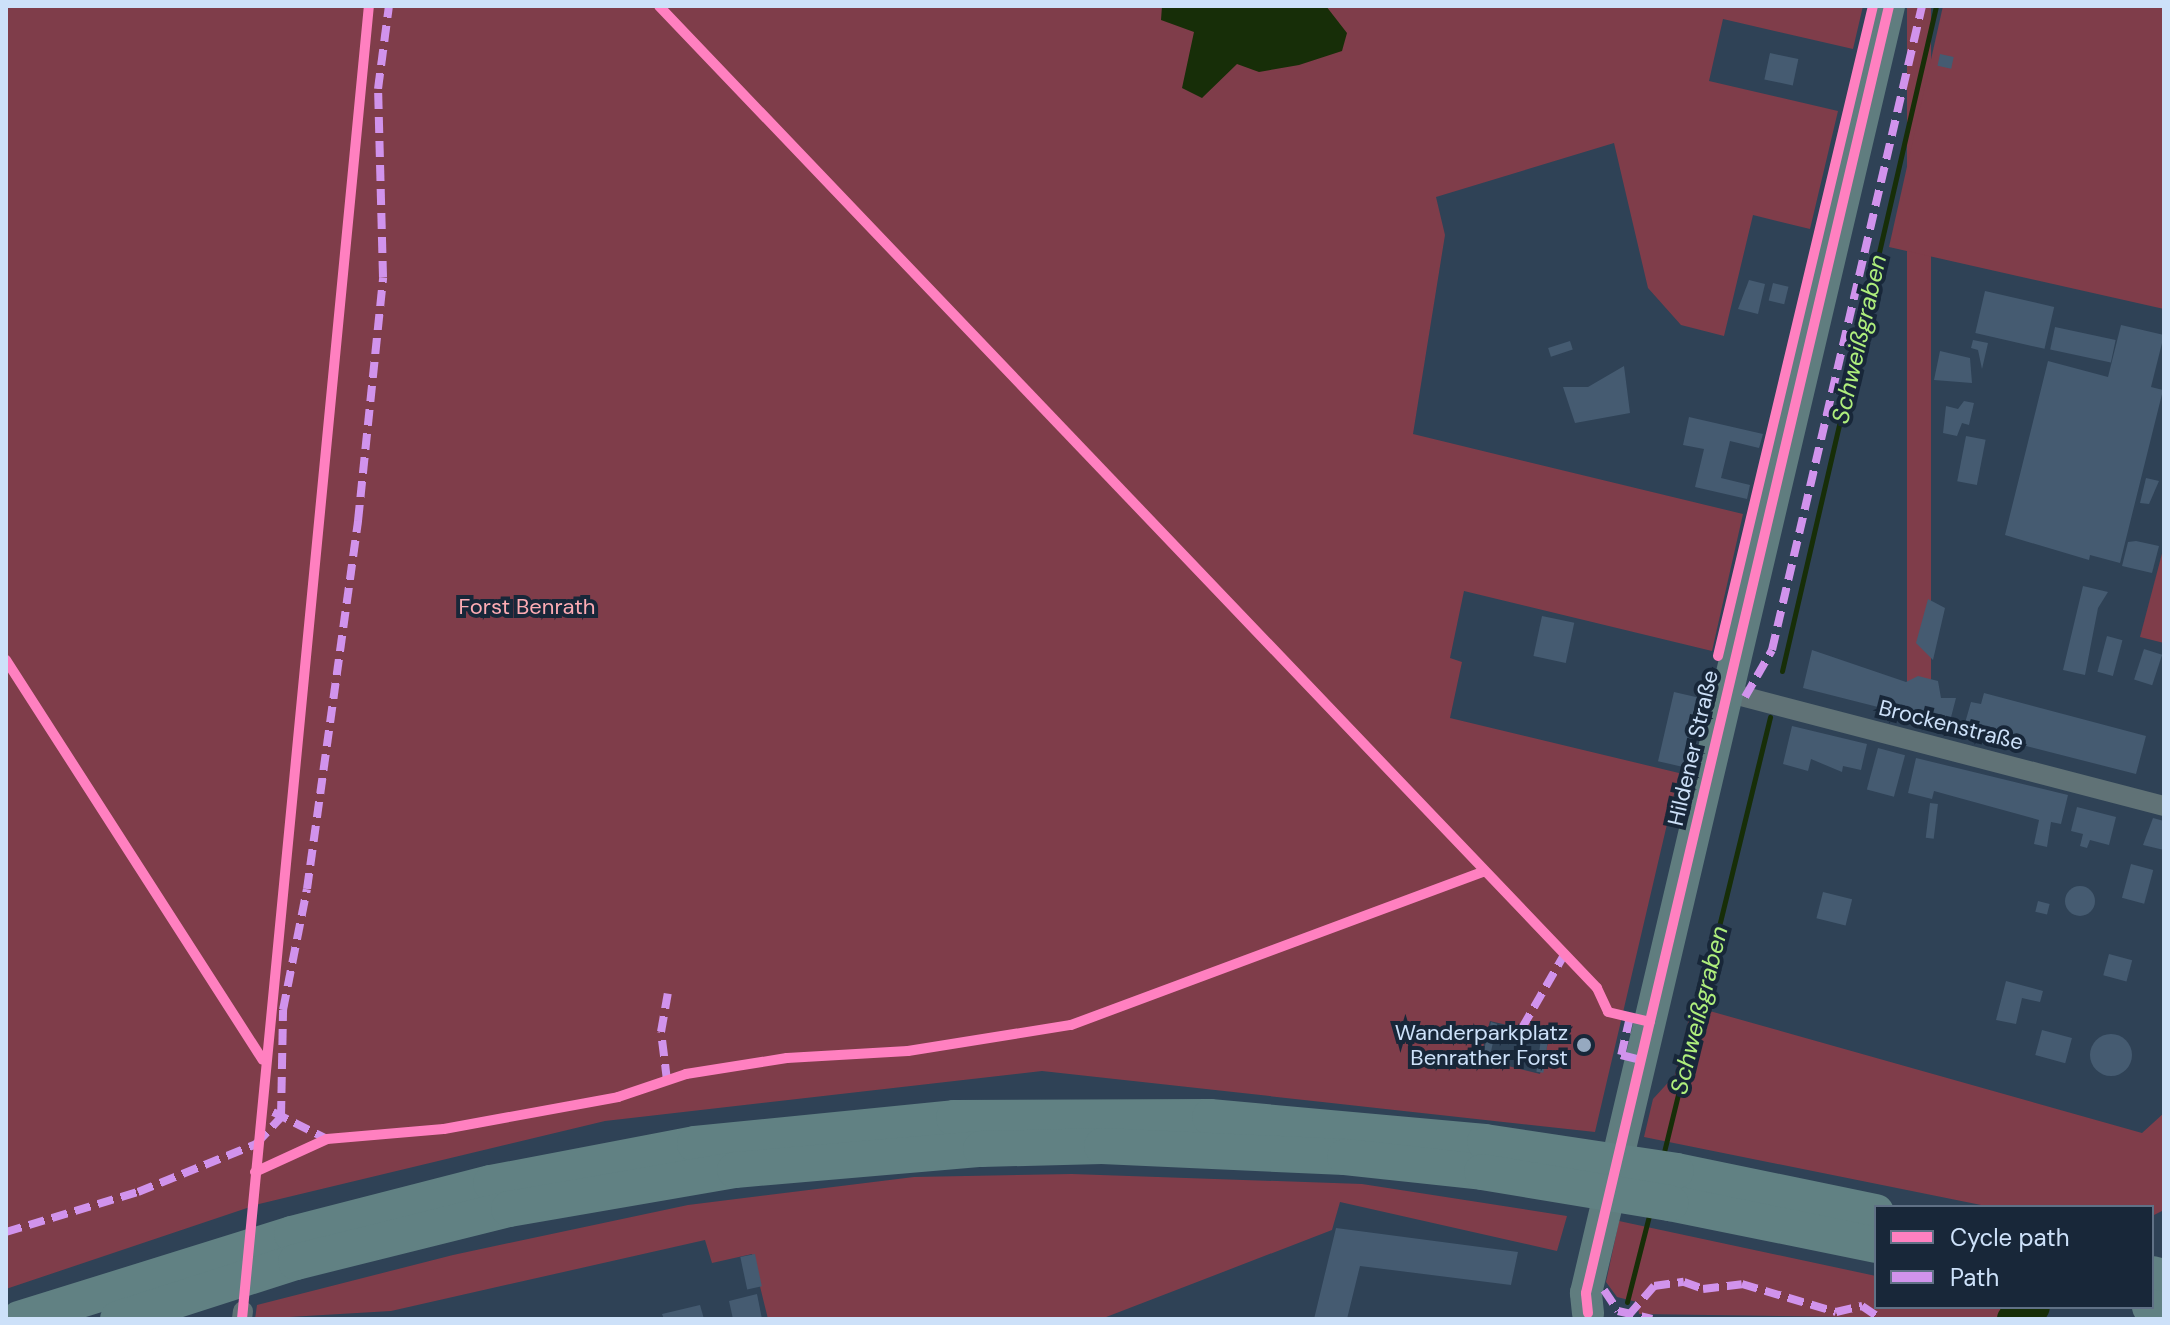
<!DOCTYPE html>
<html>
<head>
<meta charset="utf-8">
<style>
	body { margin:0 }
	#map { position:relative; width:2170px; height:1325px; overflow:hidden; background:#2f4256; font-family:"DM Sans",sans-serif }
	div>[style] { position:absolute }
	.green>* { inset:0; background:#7f3d4a; transform-origin:0 0 }
	.water>* { inset:0; background:#172e08 }
	.stream>* { height:5px; margin:-2.5px; padding:0 2.5px; transform-origin:2.5px; border-radius:2.5px; background:#172e08 }
	.river>* { height:32px; margin:-16px; padding:0 16px; transform-origin:16px; border-radius:16px; background:#172e08 }
	.building>* { inset:0; background:#455b71; transform-origin:0 0 }
	.round { border-radius:50% }
	.minor>* { height:20px; margin:-10px; padding:0 10px; transform-origin:10px; border-radius:10px; background:#607276 }
	.primary>* { height:32px; margin:-16px; padding:0 16px; transform-origin:16px; border-radius:16px; background:#607d7f }
	.motorway>* { height:36px; margin:-18px; padding:0 18px; transform-origin:18px; border-radius:18px; background:#618183 }
	.motorway-bridge>* { height:36px; margin:-18px; padding:0 18px; transform-origin:18px; border-radius:18px; background:#618183 }
	.quiet>* { height:8px; margin-top:-4px; transform-origin:0; background:repeating-linear-gradient(90deg,#d193ec 0 16px,transparent 0 24px) }
	.cycleway>* { height:10px; margin:-5px; padding:0 5px; transform-origin:5px; border-radius:5px; background:#ff80c0 }
	.dots>* { width:22px; height:22px; translate:-50% -50%; box-sizing:border-box; border:4px solid #182739; border-radius:50% }
	span { translate:-50% -50%; white-space:nowrap; text-align:center; line-height:1.15; -webkit-text-stroke:8px #182739; paint-order:stroke }
	.park-label { font-size:22px; color:#fdacb4 }
	.street-label { font-size:22px; color:#cde1f9 }
	.poi-label { font-size:22px; color:#cde1f9 }
	.right { translate:-100% -50%; text-align:right }
	.water-label { font-size:24px; color:#afef7c; font-style:italic }
	.frame { position:absolute; inset:0; border:8px solid #cde1f9; pointer-events:none }
	.legend { position:absolute; left:1874px; top:1205px; width:280px; height:104px; box-sizing:border-box; background:#182739; border:2px solid #607186; margin:0; padding:10px 14px; list-style:none; font-size:24px; color:#cde1f9 }
	.legend li { display:flex; align-items:center; gap:16px; height:40px }
	.legend b { width:40px; border:2px solid #607186 }
</style>
</head>
<body>
<div id="map">
	<div class="green">
		<i style="clip-path:polygon(evenodd,6px 6px,1863px 6px,1853px 49px,1723px 19px,1709px 81px,1838px 111px,1810px 229px,1753px 215px,1724px 336px,1681px 325px,1648px 288px,1614px 143px,1436px 197px,1445px 235px,1413px 434px,1743px 514px,1712px 651px,1464px 591px,1450px 658px,1462px 662px,1450px 718px,1679px 773px,1595px 1132px,1042px 1071px,605px 1121px,259px 1204px,6px 1289px,6px 6px,1490px 1021px,1550px 1035px,1540px 1074px,1480px 1059px,1490px 1021px)"></i>
		<i style="left:1907px;top:6px;width:24px;height:700px"></i>
		<i style="clip-path:polygon(1943px 6px,2164px 6px,2164px 309px,1889px 247px)"></i>
		<i style="clip-path:polygon(2164px 546px,2164px 643px,2140px 637px)"></i>
		<i style="clip-path:polygon(1692px 1006px,2142px 1133px,2164px 1113px,2164px 1210px,2152px 1216px,2152px 1207px,1991px 1207px,1644px 1137px,1653px 1099px,1675px 1075px)"></i>
		<i style="clip-path:polygon(1072px 1174px,1362px 1184px,1567px 1216px,1557px 1251px,1340px 1202px,1332px 1230px,1101px 1319px,768px 1319px,752px 1254px,712px 1263px,705px 1240px,391px 1311px,255px 1319px,257px 1305px,453px 1255px,688px 1205px,914px 1177px)"></i>
		<i style="clip-path:polygon(1619px 1221px,1876px 1276px,1876px 1307px,2016px 1307px,1996px 1319px,1639px 1314px,1637px 1302px,1617px 1297px,1606px 1282px)"></i>
	</div>
	<div class="water">
		<i style="clip-path:polygon(1162px 6px,1326px 6px,1347px 33px,1342px 51px,1299px 65px,1259px 72px,1237px 64px,1202px 98px,1182px 88px,1194px 32px,1161px 20px)"></i>
	</div>
	<div class="stream">
		<i style="left:1782px;top:671px;width:683px;rotate:-76.96deg"></i>
		<i style="left:1663px;top:1156px;width:452px;rotate:-76.3deg"></i>
		<i style="left:1627px;top:1302px;width:93px;rotate:-75.7deg"></i>
	</div>
	<div class="river">
		<i style="left:2013px;top:1319px;width:24px;rotate:-30deg"></i>
	</div>
	<div class="building">
		<i style="left:1770px;top:53px;width:29px;height:27px;rotate:12deg"></i>
		<i style="left:1940px;top:54px;width:14px;height:12px;rotate:12deg"></i>
		<i style="clip-path:polygon(1749px 280px,1765px 284px,1758px 314px,1738px 309px)"></i>
		<i style="left:1773px;top:283px;width:16px;height:18px;rotate:14deg"></i>
		<i style="left:1985px;top:291px;width:71px;height:43px;rotate:13deg"></i>
		<i style="clip-path:polygon(2121px 325px,2164px 335px,2151px 387px,2163px 390px,2120px 563px,2090px 555px,2089px 560px,2005px 535px,2048px 361px,2108px 377px)"></i>
		<i style="left:2055px;top:327px;width:62px;height:23px;rotate:12deg"></i>
		<i style="clip-path:polygon(1973px 340px,1988px 343px,1982px 369px,1978px 350px,1971px 348px)"></i>
		<i style="left:1570px;top:341px;width:9px;height:23px;rotate:72deg"></i>
		<i style="clip-path:polygon(1940px 351px,1970px 358px,1972px 383px,1934px 380px)"></i>
		<i style="clip-path:polygon(1624px 366px,1630px 413px,1575px 423px,1563px 387px,1588px 387px)"></i>
		<i style="clip-path:polygon(1964px 401px,1974px 403px,1969px 425px,1962px 423px,1957px 436px,1943px 433px,1946px 406px,1958px 409px)"></i>
		<i style="clip-path:polygon(1689px 417px,1763px 434px,1759px 448px,1730px 441px,1721px 478px,1750px 485px,1747px 499px,1695px 487px,1704px 449px,1683px 445px)"></i>
		<i style="left:1966px;top:436px;width:20px;height:46px;rotate:11deg"></i>
		<i style="clip-path:polygon(2146px 478px,2159px 481px,2149px 504px,2140px 503px)"></i>
		<i style="clip-path:polygon(2136px 541px,2159px 546px,2152px 573px,2122px 566px,2128px 542px)"></i>
		<i style="clip-path:polygon(2083px 586px,2108px 592px,2098px 608px,2085px 675px,2063px 670px)"></i>
		<i style="clip-path:polygon(1928px 599px,1945px 608px,1933px 660px,1916px 643px)"></i>
		<i style="left:1542px;top:616px;width:33px;height:41px;rotate:12deg"></i>
		<i style="left:2107px;top:636px;width:16px;height:37px;rotate:15deg"></i>
		<i style="left:2144px;top:649px;width:19px;height:32px;rotate:18deg"></i>
		<i style="clip-path:polygon(1812px 650px,1906px 682px,1918px 676px,1938px 681px,1941px 698px,1956px 698px,1949px 725px,1803px 688px)"></i>
		<i style="left:1674px;top:692px;width:28px;height:71px;rotate:13deg"></i>
		<i style="clip-path:polygon(1984px 693px,2146px 736px,2136px 774px,1963px 730px,1971px 702px,1981px 704px)"></i>
		<i style="clip-path:polygon(1792px 726px,1867px 744px,1861px 770px,1843px 766px,1842px 772px,1811px 759px,1808px 771px,1783px 764px)"></i>
		<i style="left:1878px;top:748px;width:28px;height:43px;rotate:15deg"></i>
		<i style="clip-path:polygon(1916px 758px,2068px 795px,2061px 824px,2051px 822px,2047px 847px,2034px 844px,2039px 820px,1934px 791px,1932px 799px,1908px 793px)"></i>
		<i style="left:1930px;top:803px;width:8px;height:35px;rotate:7deg"></i>
		<i style="clip-path:polygon(2077px 807px,2116px 817px,2109px 845px,2090px 840px,2087px 848px,2080px 846px,2083px 834px,2071px 831px)"></i>
		<i style="clip-path:polygon(2153px 818px,2164px 821px,2164px 850px,2143px 845px)"></i>
		<i style="left:2131px;top:864px;width:23px;height:35px;rotate:15deg"></i>
		<i class="round" style="left:2065px;top:886px;width:30px;height:30px"></i>
		<i style="left:1823px;top:892px;width:30px;height:27px;rotate:14deg"></i>
		<i style="left:2038px;top:901px;width:12px;height:11px;rotate:14deg"></i>
		<i style="left:2109px;top:954px;width:24px;height:22px;rotate:15deg"></i>
		<i style="clip-path:polygon(2006px 981px,2043px 991px,2040px 1002px,2022px 998px,2016px 1024px,1996px 1020px)"></i>
		<i style="clip-path:polygon(1491px 1022px,1497px 1024px,1490px 1056px,1483px 1054px)"></i>
		<i style="left:2042px;top:1030px;width:31px;height:26px;rotate:15deg"></i>
		<i class="round" style="left:2090px;top:1034px;width:42px;height:42px"></i>
		<i style="left:1541px;top:1039px;width:7px;height:33px;rotate:8deg"></i>
		<i style="clip-path:polygon(1336px 1228px,1518px 1252px,1511px 1285px,1360px 1266px,1347px 1319px,1314px 1319px)"></i>
		<i style="left:755px;top:1254px;width:33px;height:15px;rotate:78deg"></i>
		<i style="clip-path:polygon(757px 1294px,762px 1319px,733px 1319px,729px 1301px)"></i>
		<i style="clip-path:polygon(700px 1305px,704px 1319px,664px 1319px,662px 1314px)"></i>
	</div>
	<div class="minor">
		<i style="left:1726px;top:692px;width:453px;rotate:14.6deg"></i>
		<i style="left:242px;top:1319px;width:8px;rotate:-83deg"></i>
	</div>
	<div class="primary">
		<i style="left:1588px;top:1313px;width:20px;rotate:-96deg"></i>
		<i style="left:1586px;top:1293px;width:1322px;rotate:-76.75deg"></i>
	</div>
	<div class="motorway">
		<i style="left:1676px;top:1171px;width:204px;rotate:11.6deg"></i>
		<i style="left:1670px;top:1203px;width:210px;rotate:11.5deg"></i>
		<i style="left:2152px;top:1274px;width:12px;rotate:14deg"></i>
		<i style="left:2150px;top:1307px;width:14px;rotate:12deg"></i>
		<i style="left:19px;top:1319px;width:286px;rotate:-17.3deg"></i>
		<i style="left:292px;top:1234px;width:205px;rotate:-14.4deg"></i>
		<i style="left:491px;top:1183px;width:208px;rotate:-10.8deg"></i>
		<i style="left:695px;top:1144px;width:260px;rotate:-5.7deg"></i>
		<i style="left:954px;top:1118px;width:256px;rotate:-0.2deg"></i>
		<i style="left:1210px;top:1117px;width:276px;rotate:5.2deg"></i>
		<i style="left:118px;top:1319px;width:187px;rotate:-17.8deg"></i>
		<i style="left:296px;top:1262px;width:219px;rotate:-14deg"></i>
		<i style="left:509px;top:1209px;width:229px;rotate:-9.8deg"></i>
		<i style="left:735px;top:1170px;width:247px;rotate:-4.9deg"></i>
		<i style="left:981px;top:1149px;width:121px;rotate:-1.4deg"></i>
		<i style="left:1102px;top:1146px;width:243px;rotate:2.6deg"></i>
		<i style="left:1345px;top:1157px;width:138px;rotate:6.2deg"></i>
	</div>
	<div class="motorway-bridge">
		<i style="left:1485px;top:1142px;width:193px;rotate:8.6deg"></i>
		<i style="left:1482px;top:1172px;width:191px;rotate:9.4deg"></i>
	</div>
	<div class="quiet">
		<i style="left:1745px;top:697px;width:54px;rotate:-60.1deg"></i>
		<i style="left:1772px;top:650px;width:661px;rotate:-76.89deg"></i>
		<i style="left:1630px;top:1017px;width:39px;rotate:103deg"></i>
		<i style="left:1621px;top:1055px;width:21px;rotate:14deg"></i>
		<i style="left:1522px;top:1028px;width:84px;rotate:-60.1deg"></i>
		<i style="left:667px;top:1080px;width:48px;rotate:-97.1deg"></i>
		<i style="left:661px;top:1032px;width:39px;rotate:-80deg"></i>
		<i style="left:273px;top:1112px;width:60px;rotate:26.6deg"></i>
		<i style="left:6px;top:1232px;width:138px;rotate:-16.9deg"></i>
		<i style="left:138px;top:1192px;width:127px;rotate:-22.1deg"></i>
		<i style="left:256px;top:1144px;width:37px;rotate:-47deg"></i>
		<i style="left:281px;top:1117px;width:107px;rotate:-88.9deg"></i>
		<i style="left:283px;top:1010px;width:123px;rotate:-78.8deg"></i>
		<i style="left:307px;top:889px;width:372px;rotate:-82.1deg"></i>
		<i style="left:358px;top:521px;width:245px;rotate:-84.1deg"></i>
		<i style="left:383px;top:277px;width:188px;rotate:-91.5deg"></i>
		<i style="left:378px;top:89px;width:84px;rotate:-82.5deg"></i>
		<i style="left:1604px;top:1290px;width:25px;rotate:56deg"></i>
		<i style="left:1618px;top:1311px;width:35px;rotate:13deg"></i>
		<i style="left:1628px;top:1316px;width:40px;rotate:-49deg"></i>
		<i style="left:1654px;top:1286px;width:30px;rotate:-8deg"></i>
		<i style="left:1684px;top:1282px;width:20px;rotate:20deg"></i>
		<i style="left:1703px;top:1289px;width:39px;rotate:-7deg"></i>
		<i style="left:1742px;top:1284px;width:98px;rotate:16.6deg"></i>
		<i style="left:1836px;top:1312px;width:27px;rotate:-13deg"></i>
		<i style="left:1862px;top:1306px;width:23px;rotate:34deg"></i>
	</div>
	<div class="cycleway">
		<i style="left:659px;top:6px;width:1358px;rotate:46.31deg"></i>
		<i style="left:1597px;top:988px;width:26px;rotate:65deg"></i>
		<i style="left:1608px;top:1012px;width:43px;rotate:13.4deg"></i>
		<i style="left:1718px;top:656px;width:668px;rotate:-76.59deg"></i>
		<i style="left:6px;top:660px;width:475px;rotate:57.3deg"></i>
		<i style="left:255px;top:1172px;width:79px;rotate:-24.6deg"></i>
		<i style="left:327px;top:1139px;width:117px;rotate:-4.9deg"></i>
		<i style="left:444px;top:1129px;width:177px;rotate:-10.4deg"></i>
		<i style="left:618px;top:1097px;width:72px;rotate:-18.7deg"></i>
		<i style="left:686px;top:1074px;width:102px;rotate:-9deg"></i>
		<i style="left:787px;top:1058px;width:121px;rotate:-3.3deg"></i>
		<i style="left:908px;top:1051px;width:165px;rotate:-9.1deg"></i>
		<i style="left:1071px;top:1025px;width:439px;rotate:-20.4deg"></i>
		<i style="left:1588px;top:1313px;width:20px;rotate:-96deg"></i>
		<i style="left:1586px;top:1293px;width:1322px;rotate:-76.75deg"></i>
		<i style="left:242px;top:1319px;width:1319px;rotate:-84.48deg"></i>
	</div>
	<div class="dots">
		<i style="left:1584px;top:1045px;background:#96a9c0"></i>
	</div>
	<div class="park-label">
		<span style="left:527px;top:607px">Forst Benrath</span>
	</div>
	<div class="street-label">
		<span style="left:1951px;top:725px;rotate:14deg">Brockenstraße</span>
		<span style="left:1693px;top:748px;rotate:-77deg">Hildener Straße</span>
	</div>
	<div class="poi-label">
		<span class="right" style="left:1568px;top:1045px">Wanderparkplatz<br>Benrather Forst</span>
	</div>
	<div class="water-label">
		<span style="left:1859px;top:339px;rotate:-77deg">Schweißgraben</span>
		<span style="left:1699px;top:1010px;rotate:-76deg">Schweißgraben</span>
	</div>
	<div class="frame"></div>
	<ul class="legend">
	<li><b style="height:10px;background:#ff80c0"></b>Cycle path</li>
	<li><b style="height:10px;background:#d193ec"></b>Path</li>
	</ul>
</div>
</body>
</html>
